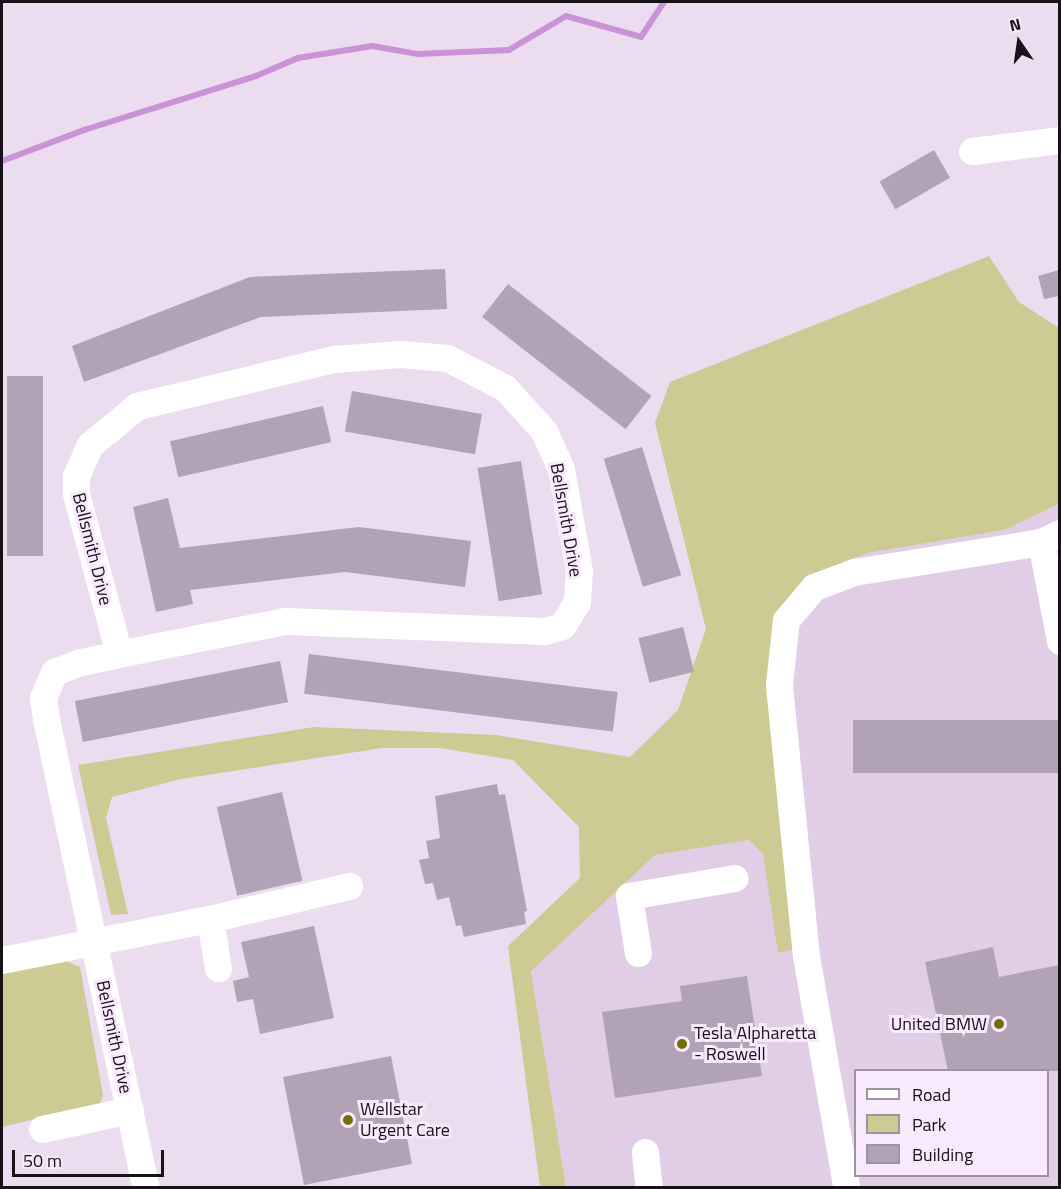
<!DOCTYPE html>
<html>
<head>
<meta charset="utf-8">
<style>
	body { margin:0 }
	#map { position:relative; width:1061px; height:1189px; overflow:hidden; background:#ecdcf0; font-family:"Titillium Web",sans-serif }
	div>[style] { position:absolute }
	.built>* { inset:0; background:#e2cde7 }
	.green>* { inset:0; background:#cdca94 }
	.stream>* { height:6px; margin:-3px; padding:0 3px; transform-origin:3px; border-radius:3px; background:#ca92d7 }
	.building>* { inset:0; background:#b1a2b5; transform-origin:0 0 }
	.minor>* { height:27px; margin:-13.5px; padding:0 13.5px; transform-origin:13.5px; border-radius:13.5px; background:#fff }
	.dots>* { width:16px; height:16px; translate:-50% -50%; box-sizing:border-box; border:3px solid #f9e9fd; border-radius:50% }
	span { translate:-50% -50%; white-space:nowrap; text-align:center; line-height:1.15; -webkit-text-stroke:6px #f9e9fd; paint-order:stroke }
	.street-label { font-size:18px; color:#171118 }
	.poi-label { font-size:18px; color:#171118 }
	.right { translate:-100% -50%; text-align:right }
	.left { translate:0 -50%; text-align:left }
	.frame { position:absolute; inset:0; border:3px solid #171118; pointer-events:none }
	.legend { position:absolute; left:854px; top:1069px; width:195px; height:108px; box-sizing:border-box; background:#f9e9fd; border:2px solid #9f93a1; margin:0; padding:8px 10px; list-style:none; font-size:18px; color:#171118 }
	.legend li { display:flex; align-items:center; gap:12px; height:30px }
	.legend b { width:30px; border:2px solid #9f93a1 }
	.north { position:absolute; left:989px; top:12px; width:60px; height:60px; -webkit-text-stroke:4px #f9e9fd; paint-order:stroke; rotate:347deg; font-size:16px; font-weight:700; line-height:24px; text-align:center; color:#171118 }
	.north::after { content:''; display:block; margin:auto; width:21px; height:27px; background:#171118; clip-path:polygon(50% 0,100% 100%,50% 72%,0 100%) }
	.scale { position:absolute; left:12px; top:1150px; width:152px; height:27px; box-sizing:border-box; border:3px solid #171118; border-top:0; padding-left:8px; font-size:18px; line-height:21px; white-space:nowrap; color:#171118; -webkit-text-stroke:4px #f9e9fd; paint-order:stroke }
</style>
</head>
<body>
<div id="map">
	<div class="built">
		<i style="clip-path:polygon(evenodd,1059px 504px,1059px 1187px,566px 1187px,531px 971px,655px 855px,749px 840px,763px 854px,778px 952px,794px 949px,768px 702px,808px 577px,867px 553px,1004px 530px,1059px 504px,856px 1070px,1048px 1070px,1048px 1176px,856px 1176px,856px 1070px)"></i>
	</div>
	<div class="green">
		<i style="clip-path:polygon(989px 256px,1019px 302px,1059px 328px,1059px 504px,1004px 530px,867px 553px,808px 577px,777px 611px,795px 949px,778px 953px,763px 854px,749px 840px,655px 855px,531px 971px,566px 1187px,540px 1187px,508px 946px,580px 878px,579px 827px,513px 760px,440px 748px,382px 748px,181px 779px,112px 797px,106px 818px,128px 914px,111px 915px,78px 765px,314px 727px,496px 735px,630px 757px,678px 710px,706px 629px,655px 423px,670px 382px)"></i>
		<i style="clip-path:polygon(60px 958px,80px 967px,103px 1095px,100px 1103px,2px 1127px,2px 970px)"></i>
	</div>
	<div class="stream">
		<i style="left:2px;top:161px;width:88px;rotate:-20.7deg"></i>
		<i style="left:84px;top:130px;width:180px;rotate:-17.4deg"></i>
		<i style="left:256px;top:76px;width:46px;rotate:-23.2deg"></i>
		<i style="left:298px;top:58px;width:75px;rotate:-9.2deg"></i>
		<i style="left:372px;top:46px;width:47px;rotate:9.9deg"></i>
		<i style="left:418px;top:54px;width:91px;rotate:-2.5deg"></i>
		<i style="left:509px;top:50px;width:66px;rotate:-30.8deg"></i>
		<i style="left:566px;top:16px;width:78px;rotate:15.6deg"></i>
		<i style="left:641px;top:37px;width:42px;rotate:-56.7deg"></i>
	</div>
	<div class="building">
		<i style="left:934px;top:150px;width:32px;height:63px;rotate:60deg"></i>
		<i style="clip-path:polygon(445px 269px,447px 309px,261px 317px,84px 382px,72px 346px,250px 277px)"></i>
		<i style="clip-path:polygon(1059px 270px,1059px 296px,1044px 299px,1038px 276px)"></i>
		<i style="left:508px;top:284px;width:182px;height:42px;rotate:38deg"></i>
		<i style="left:43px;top:376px;width:180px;height:36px;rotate:90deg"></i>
		<i style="left:352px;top:391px;width:132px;height:41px;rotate:10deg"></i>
		<i style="left:323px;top:406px;width:37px;height:157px;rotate:77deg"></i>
		<i style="left:642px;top:447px;width:134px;height:40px;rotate:73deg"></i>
		<i style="left:521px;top:461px;width:135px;height:44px;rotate:81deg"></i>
		<i style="clip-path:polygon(168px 498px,180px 548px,359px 527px,471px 541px,465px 587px,345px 572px,190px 590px,193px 604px,156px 612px,133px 507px)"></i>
		<i style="left:683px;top:627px;width:46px;height:46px;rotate:76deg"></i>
		<i style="left:309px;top:654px;width:311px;height:40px;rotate:7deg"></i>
		<i style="left:280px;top:661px;width:42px;height:209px;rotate:79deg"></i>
		<i style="left:1059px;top:720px;width:53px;height:206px;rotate:90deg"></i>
		<i style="clip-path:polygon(497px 784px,499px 795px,505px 794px,527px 911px,524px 912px,526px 924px,464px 937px,461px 925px,456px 926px,449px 897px,437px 900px,433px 883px,425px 884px,419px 860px,429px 858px,426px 841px,440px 838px,435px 796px)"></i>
		<i style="left:282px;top:792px;width:91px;height:67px;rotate:77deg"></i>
		<i style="clip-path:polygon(314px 926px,334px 1018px,260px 1034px,253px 999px,237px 1002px,233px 981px,249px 977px,241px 942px)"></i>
		<i style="clip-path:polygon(993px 947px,999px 977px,1059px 965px,1059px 1071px,948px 1071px,925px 962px)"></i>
		<i style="clip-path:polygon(747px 976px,762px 1076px,615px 1098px,602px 1012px,682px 1001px,680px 986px)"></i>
		<i style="left:391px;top:1056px;width:110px;height:110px;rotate:79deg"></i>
	</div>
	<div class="minor">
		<i style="left:972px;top:151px;width:89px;rotate:-7.1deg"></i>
		<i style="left:1060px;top:533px;width:21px;rotate:155deg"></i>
		<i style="left:1041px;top:542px;width:101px;rotate:79.1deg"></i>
		<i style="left:119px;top:654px;width:166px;rotate:-105deg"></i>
		<i style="left:76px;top:494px;width:18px;rotate:-90deg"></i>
		<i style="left:76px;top:476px;width:34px;rotate:-66deg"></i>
		<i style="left:90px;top:445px;width:61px;rotate:-39.7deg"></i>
		<i style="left:137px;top:406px;width:204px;rotate:-13.4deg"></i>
		<i style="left:335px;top:359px;width:65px;rotate:-4.4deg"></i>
		<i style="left:400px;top:354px;width:47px;rotate:4.9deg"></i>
		<i style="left:447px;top:358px;width:65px;rotate:27.3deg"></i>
		<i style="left:505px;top:388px;width:58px;rotate:47.8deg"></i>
		<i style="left:544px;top:431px;width:42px;rotate:65.9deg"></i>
		<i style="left:561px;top:469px;width:104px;rotate:80deg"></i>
		<i style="left:579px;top:571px;width:31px;rotate:94deg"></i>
		<i style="left:577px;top:602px;width:28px;rotate:122deg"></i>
		<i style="left:562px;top:626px;width:19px;rotate:164deg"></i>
		<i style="left:544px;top:631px;width:259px;rotate:-177.8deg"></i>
		<i style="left:285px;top:621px;width:169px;rotate:168.8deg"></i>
		<i style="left:119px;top:654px;width:40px;rotate:168deg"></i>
		<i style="left:80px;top:662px;width:28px;rotate:159deg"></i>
		<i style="left:54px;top:672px;width:28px;rotate:113deg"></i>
		<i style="left:43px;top:698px;width:21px;rotate:82deg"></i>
		<i style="left:46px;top:719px;width:480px;rotate:78deg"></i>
		<i style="left:210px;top:919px;width:50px;rotate:80.7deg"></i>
		<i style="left:638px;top:953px;width:58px;rotate:-99deg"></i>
		<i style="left:629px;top:896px;width:107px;rotate:-9.7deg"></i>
		<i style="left:2px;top:960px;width:212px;rotate:-11.2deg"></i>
		<i style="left:210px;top:919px;width:143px;rotate:-13.4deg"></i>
		<i style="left:42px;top:1129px;width:90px;rotate:-12.2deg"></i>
		<i style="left:645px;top:1152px;width:36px;rotate:84deg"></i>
		<i style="left:846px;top:1185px;width:232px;rotate:-99.9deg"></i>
		<i style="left:806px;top:956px;width:273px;rotate:-95.7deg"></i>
		<i style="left:779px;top:684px;width:64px;rotate:-83.8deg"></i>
		<i style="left:786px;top:620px;width:43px;rotate:-49.7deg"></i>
		<i style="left:814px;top:587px;width:43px;rotate:-20.6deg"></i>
		<i style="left:854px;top:572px;width:189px;rotate:-9.1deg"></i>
	</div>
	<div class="dots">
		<i style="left:999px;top:1024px;background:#736d0c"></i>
		<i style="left:682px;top:1044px;background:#736d0c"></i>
		<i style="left:348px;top:1120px;background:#736d0c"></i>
	</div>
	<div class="street-label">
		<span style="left:566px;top:520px;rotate:80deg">Bellsmith Drive</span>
		<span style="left:92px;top:549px;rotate:76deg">Bellsmith Drive</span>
		<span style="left:114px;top:1037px;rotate:78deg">Bellsmith Drive</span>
	</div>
	<div class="poi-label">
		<span class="right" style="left:987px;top:1024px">United BMW</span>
		<span class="left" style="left:694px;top:1044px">Tesla Alpharetta<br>- Roswell</span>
		<span class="left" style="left:360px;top:1120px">Wellstar<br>Urgent Care</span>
	</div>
	<div class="frame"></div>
	<ul class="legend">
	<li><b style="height:8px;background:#fff"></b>Road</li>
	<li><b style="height:16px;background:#cdca94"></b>Park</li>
	<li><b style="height:16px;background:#b1a2b5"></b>Building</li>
	</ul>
	<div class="north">N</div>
	<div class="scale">50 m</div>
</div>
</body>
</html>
